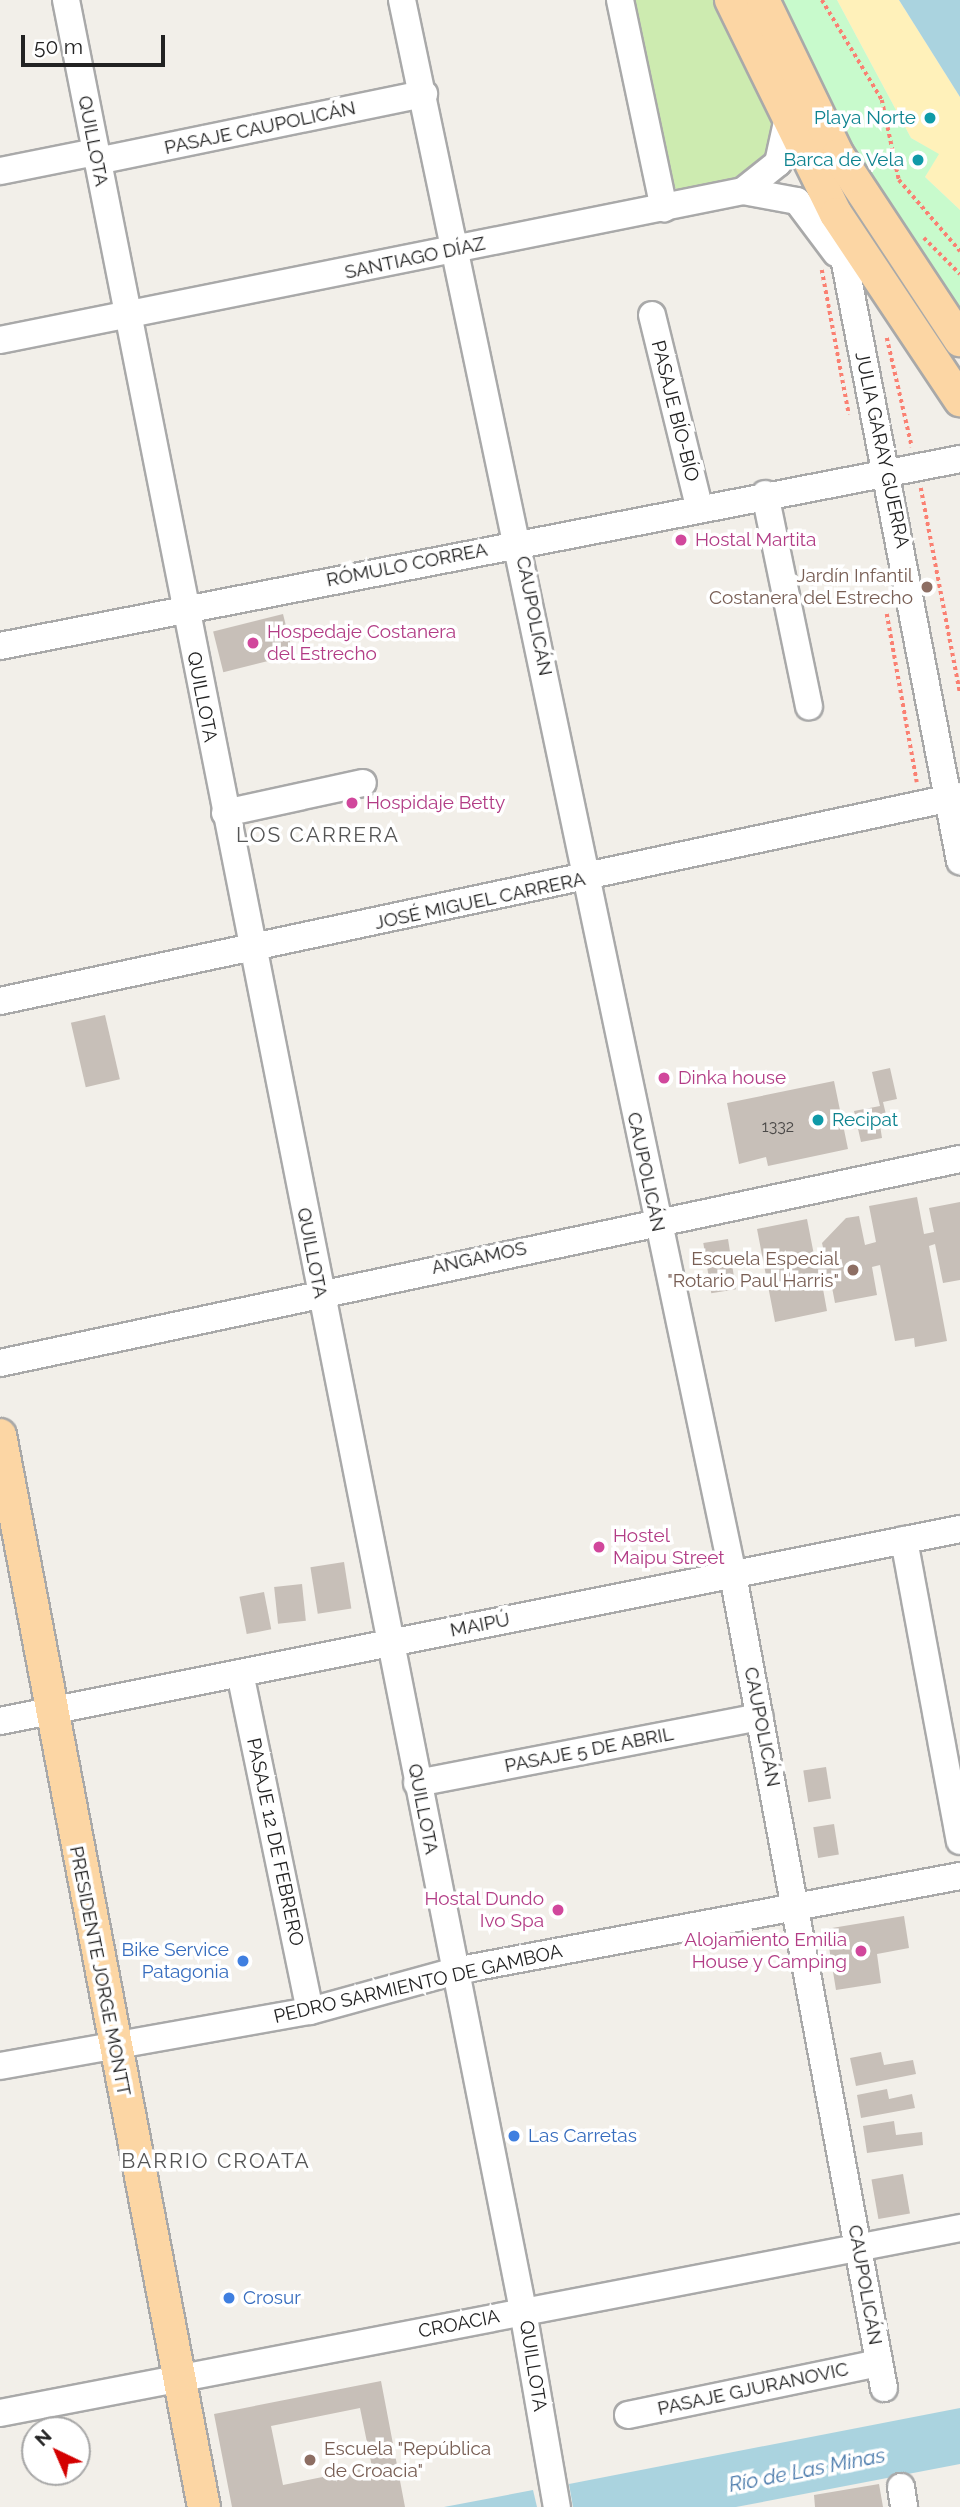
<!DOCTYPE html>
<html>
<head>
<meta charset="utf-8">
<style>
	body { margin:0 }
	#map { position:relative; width:960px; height:2507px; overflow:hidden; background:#f2efe9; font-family:Raleway,sans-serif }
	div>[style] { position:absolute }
	.grass>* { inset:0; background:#cdebb0 }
	.sand>* { inset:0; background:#fff1ba }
	.park>* { inset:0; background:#c8facc }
	.water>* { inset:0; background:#aad3df }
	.building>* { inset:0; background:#c7bfb8; transform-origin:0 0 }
	.path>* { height:3.5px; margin-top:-1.75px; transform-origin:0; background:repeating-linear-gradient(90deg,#fa8072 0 3.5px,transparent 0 7px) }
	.roads { filter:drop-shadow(2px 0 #a9a9a9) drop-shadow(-2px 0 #a9a9a9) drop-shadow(0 2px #a9a9a9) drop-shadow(0 -2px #a9a9a9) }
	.minor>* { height:26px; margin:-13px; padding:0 13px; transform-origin:13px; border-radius:13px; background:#fff }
	.major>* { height:32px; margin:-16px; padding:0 16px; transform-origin:16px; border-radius:16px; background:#fcd6a4 }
	.dots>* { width:19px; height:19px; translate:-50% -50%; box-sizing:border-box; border:4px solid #fff; border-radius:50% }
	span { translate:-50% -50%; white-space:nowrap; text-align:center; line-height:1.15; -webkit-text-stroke:7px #fff; paint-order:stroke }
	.number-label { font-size:16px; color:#4b4948 }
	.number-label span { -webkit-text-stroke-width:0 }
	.culture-label { font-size:19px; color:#0d838f }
	.right { translate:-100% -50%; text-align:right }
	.left { translate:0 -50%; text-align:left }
	.street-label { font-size:19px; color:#222 }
	.hotel-label { font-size:19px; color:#b23c85 }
	.education-label { font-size:19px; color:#785e54 }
	.shop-label { font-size:19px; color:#366cbe }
	.neighbourhood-label { font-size:21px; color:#555; letter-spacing:2px }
	.water-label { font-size:21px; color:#4a7aab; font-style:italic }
	.north { position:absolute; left:21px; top:2416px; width:70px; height:70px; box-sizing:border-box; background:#fff; border:2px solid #a7a7a7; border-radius:50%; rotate:316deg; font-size:19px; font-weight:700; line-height:28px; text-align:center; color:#222 }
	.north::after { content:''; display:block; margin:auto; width:24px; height:32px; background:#d40000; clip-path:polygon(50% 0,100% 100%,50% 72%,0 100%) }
	.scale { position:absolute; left:21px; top:35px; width:144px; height:32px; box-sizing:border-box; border:4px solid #222; border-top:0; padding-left:9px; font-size:21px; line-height:24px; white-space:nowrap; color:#222; -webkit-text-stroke:5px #fff; paint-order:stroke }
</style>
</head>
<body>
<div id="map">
	<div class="grass">
		<i style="clip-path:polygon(629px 0,719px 0,775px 126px,777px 147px,758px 176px,680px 192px,669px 183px)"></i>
	</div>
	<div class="sand">
		<i style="clip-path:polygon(837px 0,899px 0,960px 97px,960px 210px,925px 177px,938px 154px,911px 138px)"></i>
	</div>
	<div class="park">
		<i style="clip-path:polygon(776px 0,837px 0,911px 138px,939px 154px,925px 177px,960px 210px,960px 323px,871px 192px)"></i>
	</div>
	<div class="water">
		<i style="clip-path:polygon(899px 0,960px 0,960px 97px)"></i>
		<i style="clip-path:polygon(960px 2408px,960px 2464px,736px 2507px,573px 2507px,569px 2484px)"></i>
		<i style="clip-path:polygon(533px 2490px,537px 2507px,444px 2507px)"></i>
	</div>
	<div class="building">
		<i style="left:283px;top:614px;width:42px;height:72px;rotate:76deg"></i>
		<i style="left:105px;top:1015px;width:66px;height:35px;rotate:77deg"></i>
		<i style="clip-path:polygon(890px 1068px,897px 1099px,883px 1102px,888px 1123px,880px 1125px,882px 1138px,861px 1142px,854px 1111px,880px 1106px,872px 1072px)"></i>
		<i style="clip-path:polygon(834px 1081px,848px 1149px,768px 1166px,766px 1157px,739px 1164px,727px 1103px)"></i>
		<i style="clip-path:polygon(917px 1197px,924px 1234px,934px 1232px,929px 1208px,960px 1202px,960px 1280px,943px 1283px,935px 1244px,929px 1246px,947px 1341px,915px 1347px,914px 1338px,895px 1341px,880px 1265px,872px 1267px,877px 1295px,835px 1303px,830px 1277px,821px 1278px,827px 1311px,775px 1322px,757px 1229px,807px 1219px,814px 1255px,824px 1252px,822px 1243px,846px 1218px,859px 1216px,865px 1245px,876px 1242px,869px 1206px)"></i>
		<i style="left:728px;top:1239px;width:51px;height:25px;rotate:81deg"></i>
		<i style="left:344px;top:1562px;width:47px;height:34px;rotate:81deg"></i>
		<i style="left:302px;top:1584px;width:37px;height:28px;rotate:84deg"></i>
		<i style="left:264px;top:1592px;width:38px;height:25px;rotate:79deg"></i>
		<i style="left:826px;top:1767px;width:32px;height:23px;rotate:81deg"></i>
		<i style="left:834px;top:1824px;width:31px;height:21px;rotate:81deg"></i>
		<i style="clip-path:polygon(904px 1916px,909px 1948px,877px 1954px,881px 1983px,836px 1990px,826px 1929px)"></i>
		<i style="clip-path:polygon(881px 2052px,884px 2065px,913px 2060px,916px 2074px,856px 2086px,850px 2058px)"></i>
		<i style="clip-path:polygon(887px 2089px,889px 2099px,912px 2094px,915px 2108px,861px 2118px,857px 2095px)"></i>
		<i style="clip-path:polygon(894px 2121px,896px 2135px,922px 2132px,923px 2145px,867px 2153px,863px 2126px)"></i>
		<i style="left:903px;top:2174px;width:40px;height:32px;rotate:80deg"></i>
		<i style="clip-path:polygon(evenodd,381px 2381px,405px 2507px,232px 2507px,214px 2414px,381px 2381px,360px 2408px,372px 2467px,283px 2485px,271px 2426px,360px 2408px)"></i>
		<i style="clip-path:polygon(879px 2484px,883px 2507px,815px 2507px,814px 2495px)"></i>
	</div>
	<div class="path">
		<i style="left:822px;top:0;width:117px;rotate:59deg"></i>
		<i style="left:882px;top:100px;width:82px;rotate:78deg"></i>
		<i style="left:899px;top:180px;width:94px;rotate:49.3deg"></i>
		<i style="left:924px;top:238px;width:51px;rotate:45deg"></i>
		<i style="left:822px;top:270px;width:147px;rotate:79.4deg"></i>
		<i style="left:887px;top:338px;width:112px;rotate:77.1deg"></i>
		<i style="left:921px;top:488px;width:209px;rotate:79.2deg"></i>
		<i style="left:887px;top:614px;width:171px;rotate:79.9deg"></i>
	</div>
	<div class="roads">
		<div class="minor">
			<i style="left:66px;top:0;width:2356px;rotate:78.81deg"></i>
			<i style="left:523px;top:2311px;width:199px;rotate:80.2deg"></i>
			<i style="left:402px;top:0;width:1609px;rotate:78.13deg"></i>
			<i style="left:733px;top:1575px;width:827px;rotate:79.48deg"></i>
			<i style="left:620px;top:0;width:213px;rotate:78.1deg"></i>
			<i style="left:97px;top:161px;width:334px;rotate:-11.6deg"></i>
			<i style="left:0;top:171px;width:97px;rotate:-11.3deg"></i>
			<i style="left:743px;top:191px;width:55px;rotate:10.5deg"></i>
			<i style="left:797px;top:201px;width:65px;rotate:53.1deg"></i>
			<i style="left:836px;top:216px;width:657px;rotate:79.12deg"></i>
			<i style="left:652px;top:315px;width:198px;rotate:76.2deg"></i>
			<i style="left:0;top:340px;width:758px;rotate:-11.34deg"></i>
			<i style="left:743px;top:191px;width:45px;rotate:-38.7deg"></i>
			<i style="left:778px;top:163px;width:42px;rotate:-77.6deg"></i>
			<i style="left:765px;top:494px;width:217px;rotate:78.3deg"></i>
			<i style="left:0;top:646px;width:978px;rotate:-11.02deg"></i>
			<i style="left:225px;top:813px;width:141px;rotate:-12.3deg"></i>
			<i style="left:0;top:1001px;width:982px;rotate:-12.05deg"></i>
			<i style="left:0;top:1363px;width:981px;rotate:-12deg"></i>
			<i style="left:904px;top:1540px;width:306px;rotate:79.5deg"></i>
			<i style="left:240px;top:1673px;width:345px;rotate:78.3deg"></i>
			<i style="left:0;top:1721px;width:979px;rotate:-11.31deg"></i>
			<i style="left:417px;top:1783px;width:349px;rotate:-10.9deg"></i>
			<i style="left:0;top:2066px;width:315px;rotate:-10.1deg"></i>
			<i style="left:310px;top:2011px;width:150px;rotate:-15.4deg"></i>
			<i style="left:455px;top:1971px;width:514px;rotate:-10.65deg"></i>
			<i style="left:0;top:2413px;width:978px;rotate:-10.91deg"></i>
			<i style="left:628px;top:2415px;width:256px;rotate:-11.7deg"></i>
			<i style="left:901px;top:2487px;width:20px;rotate:81deg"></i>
		</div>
		<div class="major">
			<i style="left:731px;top:0;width:238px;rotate:63.9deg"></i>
			<i style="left:836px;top:214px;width:224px;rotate:56.3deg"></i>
			<i style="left:763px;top:0;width:172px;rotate:64.2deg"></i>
			<i style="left:838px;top:155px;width:222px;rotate:56.6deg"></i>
			<i style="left:0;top:1435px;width:1091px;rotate:79.23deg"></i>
		</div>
	</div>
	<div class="dots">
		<i style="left:930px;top:118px;background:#0f9aa8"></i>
		<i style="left:918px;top:160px;background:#0f9aa8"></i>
		<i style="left:681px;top:540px;background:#d1479c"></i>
		<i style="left:927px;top:587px;background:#8d6e63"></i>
		<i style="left:253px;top:643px;background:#d1479c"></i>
		<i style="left:352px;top:803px;background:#d1479c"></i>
		<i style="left:664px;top:1078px;background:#d1479c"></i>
		<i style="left:818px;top:1120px;background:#0f9aa8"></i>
		<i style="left:853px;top:1270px;background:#8d6e63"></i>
		<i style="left:599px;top:1547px;background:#d1479c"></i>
		<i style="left:558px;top:1910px;background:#d1479c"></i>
		<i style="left:861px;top:1951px;background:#d1479c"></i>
		<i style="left:243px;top:1961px;background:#3f7fe0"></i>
		<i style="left:514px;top:2136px;background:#3f7fe0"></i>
		<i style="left:229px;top:2298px;background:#3f7fe0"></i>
		<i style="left:310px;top:2460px;background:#8d6e63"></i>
	</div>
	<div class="number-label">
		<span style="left:778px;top:1127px">1332</span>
	</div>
	<div class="culture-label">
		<span class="right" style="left:916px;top:118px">Playa Norte</span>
		<span class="right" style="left:904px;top:160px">Barca de Vela</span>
		<span class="left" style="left:832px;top:1120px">Recipat</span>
	</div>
	<div class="street-label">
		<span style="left:260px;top:128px;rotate:-12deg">PASAJE CAUPOLICÁN</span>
		<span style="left:93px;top:141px;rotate:79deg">QUILLOTA</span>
		<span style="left:415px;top:258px;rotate:-12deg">SANTIAGO DÍAZ</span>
		<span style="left:675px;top:411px;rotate:76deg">PASAJE BÍO-BÍO</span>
		<span style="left:882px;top:450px;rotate:78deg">JULIA GARAY GUERRA</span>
		<span style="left:407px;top:565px;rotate:-11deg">RÓMULO CORREA</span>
		<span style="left:534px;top:616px;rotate:79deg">CAUPOLICÁN</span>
		<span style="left:202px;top:697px;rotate:79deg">QUILLOTA</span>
		<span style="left:480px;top:901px;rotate:-12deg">JOSÉ MIGUEL CARRERA</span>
		<span style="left:646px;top:1172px;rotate:78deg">CAUPOLICÁN</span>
		<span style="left:312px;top:1253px;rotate:79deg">QUILLOTA</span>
		<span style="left:479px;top:1258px;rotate:-12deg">ANGAMOS</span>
		<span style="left:480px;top:1625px;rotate:-11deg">MAIPÚ</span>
		<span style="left:762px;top:1727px;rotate:79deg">CAUPOLICÁN</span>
		<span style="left:589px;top:1750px;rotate:-11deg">PASAJE 5 DE ABRIL</span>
		<span style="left:423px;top:1809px;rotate:79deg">QUILLOTA</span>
		<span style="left:275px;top:1842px;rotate:78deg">PASAJE 12 DE FEBRERO</span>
		<span style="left:100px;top:1971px;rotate:79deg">PRESIDENTE JORGE MONTT</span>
		<span style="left:418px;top:1984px;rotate:-13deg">PEDRO SARMIENTO DE GAMBOA</span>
		<span style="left:865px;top:2285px;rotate:80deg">CAUPOLICÁN</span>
		<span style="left:459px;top:2324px;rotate:-11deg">CROACIA</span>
		<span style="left:533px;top:2366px;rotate:81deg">QUILLOTA</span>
		<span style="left:753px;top:2389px;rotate:-12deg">PASAJE GJURANOVIC</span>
	</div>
	<div class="hotel-label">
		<span class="left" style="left:695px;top:540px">Hostal Martita</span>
		<span class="left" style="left:267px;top:643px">Hospedaje Costanera<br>del Estrecho</span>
		<span class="left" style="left:366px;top:803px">Hospidaje Betty</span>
		<span class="left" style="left:678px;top:1078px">Dinka house</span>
		<span class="left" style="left:613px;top:1547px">Hostel<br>Maipu Street</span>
		<span class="right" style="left:544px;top:1910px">Hostal Dundo<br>Ivo Spa</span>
		<span class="right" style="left:847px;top:1951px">Alojamiento Emilia<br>House y Camping</span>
	</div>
	<div class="education-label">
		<span class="right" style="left:913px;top:587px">Jardín Infantil<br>Costanera del Estrecho</span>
		<span class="right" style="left:839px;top:1270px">Escuela Especial<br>"Rotario Paul Harris"</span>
		<span class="left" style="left:324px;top:2460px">Escuela "República<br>de Croacia"</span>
	</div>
	<div class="shop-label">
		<span class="right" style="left:229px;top:1961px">Bike Service<br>Patagonia</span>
		<span class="left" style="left:528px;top:2136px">Las Carretas</span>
		<span class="left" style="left:243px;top:2298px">Crosur</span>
	</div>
	<div class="neighbourhood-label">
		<span style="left:318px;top:835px">LOS CARRERA</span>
		<span style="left:216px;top:2161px">BARRIO CROATA</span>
	</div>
	<div class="water-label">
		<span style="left:807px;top:2470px;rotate:-11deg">Río de Las Minas</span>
	</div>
	<div class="north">N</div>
	<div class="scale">50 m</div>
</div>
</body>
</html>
